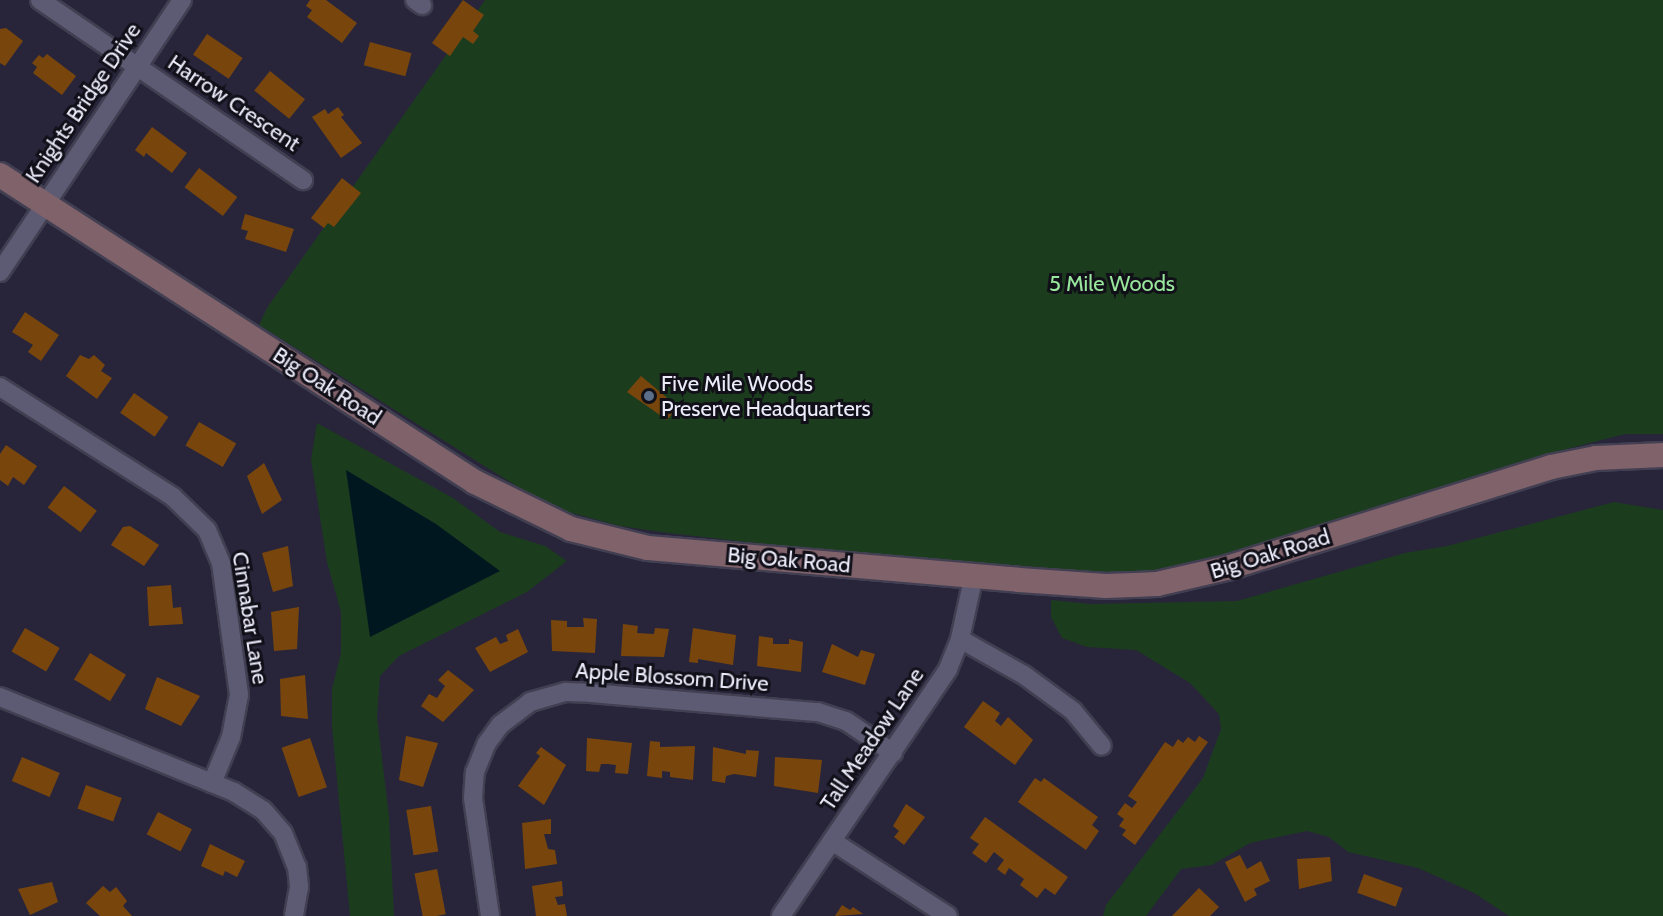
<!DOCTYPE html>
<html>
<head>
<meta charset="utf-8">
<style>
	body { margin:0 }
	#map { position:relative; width:1663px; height:916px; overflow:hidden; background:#28253b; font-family:Cabin,sans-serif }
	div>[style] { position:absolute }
	.green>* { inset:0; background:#1c3c1e }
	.water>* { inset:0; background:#001720 }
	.building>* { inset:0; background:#78460d; transform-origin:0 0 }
	.roads { filter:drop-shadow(2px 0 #413f51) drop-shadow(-2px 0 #413f51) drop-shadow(0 2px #413f51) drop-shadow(0 -2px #413f51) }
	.street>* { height:18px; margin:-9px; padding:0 9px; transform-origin:9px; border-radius:9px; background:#5d5b73 }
	.secondary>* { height:24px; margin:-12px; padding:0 12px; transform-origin:12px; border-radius:12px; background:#80626b }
	.dots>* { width:16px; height:16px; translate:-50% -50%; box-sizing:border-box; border:3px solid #111019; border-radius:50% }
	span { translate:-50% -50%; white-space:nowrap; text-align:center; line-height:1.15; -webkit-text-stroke:6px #111019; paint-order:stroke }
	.street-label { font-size:22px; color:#ecebfa }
	.park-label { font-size:22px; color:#99e69d }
	.poi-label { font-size:22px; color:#ecebfa }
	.left { translate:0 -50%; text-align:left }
</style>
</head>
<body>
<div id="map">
	<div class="green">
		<i style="clip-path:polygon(485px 0,1663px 0,1663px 434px,1625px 434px,1536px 457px,1175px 571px,1104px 577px,1020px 573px,668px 533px,620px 526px,550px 507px,259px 325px,267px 308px)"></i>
		<i style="clip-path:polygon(317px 423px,453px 498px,500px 532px,545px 546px,567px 561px,527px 592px,399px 656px,380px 676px,377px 717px,389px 816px,394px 916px,350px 916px,332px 727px,332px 689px,341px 653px,341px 612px,327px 562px,311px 459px)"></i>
		<i style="clip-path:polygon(1614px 502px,1663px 510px,1663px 916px,1509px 916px,1474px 893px,1418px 868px,1348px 852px,1329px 837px,1307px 831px,1250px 843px,1212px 865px,1181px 869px,1146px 916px,1103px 916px,1106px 905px,1203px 778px,1221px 729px,1219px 714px,1190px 683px,1136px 650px,1087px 647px,1062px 638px,1051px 617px,1051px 600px,1091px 604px,1237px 601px,1405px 553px,1447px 546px)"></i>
	</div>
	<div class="water">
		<i style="clip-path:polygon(346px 470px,436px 524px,500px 571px,370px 637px)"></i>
	</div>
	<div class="building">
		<i style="clip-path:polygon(310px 0,326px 0,357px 23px,342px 43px,307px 17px,312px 10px,306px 6px)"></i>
		<i style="clip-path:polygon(463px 0,484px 15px,473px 31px,479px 36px,473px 44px,463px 37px,450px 56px,432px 43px)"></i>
		<i style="clip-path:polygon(6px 28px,23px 41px,5px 66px,0 63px,0 29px)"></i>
		<i style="left:207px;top:34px;width:43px;height:25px;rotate:34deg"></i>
		<i style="left:370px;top:42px;width:43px;height:24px;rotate:15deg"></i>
		<i style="clip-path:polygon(47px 54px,76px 76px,62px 95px,33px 73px,37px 67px,32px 63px,39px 55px,43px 58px)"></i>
		<i style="left:270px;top:71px;width:45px;height:25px;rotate:39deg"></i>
		<i style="clip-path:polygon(338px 107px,344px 115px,341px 117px,362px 143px,341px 158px,312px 117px,325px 109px,328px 114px)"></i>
		<i style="clip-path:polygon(152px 127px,187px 153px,172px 173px,146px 153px,144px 157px,135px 150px)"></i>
		<i style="left:199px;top:168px;width:48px;height:24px;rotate:37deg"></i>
		<i style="clip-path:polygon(342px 178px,361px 193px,334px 227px,328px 223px,324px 228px,311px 218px)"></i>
		<i style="clip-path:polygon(245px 214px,294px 229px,286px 252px,245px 239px,248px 231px,241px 229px)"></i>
		<i style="clip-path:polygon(25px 312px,59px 335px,41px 361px,28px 352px,33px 345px,12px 332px)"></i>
		<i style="clip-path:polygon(80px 355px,89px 359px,94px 355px,105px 365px,101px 371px,112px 378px,97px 399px,66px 376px)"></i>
		<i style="clip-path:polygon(641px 376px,678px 407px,667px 420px,627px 392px)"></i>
		<i style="left:134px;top:393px;width:42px;height:24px;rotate:35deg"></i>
		<i style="left:199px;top:422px;width:43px;height:27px;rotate:30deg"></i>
		<i style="clip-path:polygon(6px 445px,37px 466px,24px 485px,13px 477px,8px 486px,0 480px,0 454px)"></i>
		<i style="clip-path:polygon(264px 463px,282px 500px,262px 514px,247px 476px)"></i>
		<i style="left:64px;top:486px;width:41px;height:27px;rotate:37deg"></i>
		<i style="clip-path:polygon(130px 526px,159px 545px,144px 566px,111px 545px,123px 527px)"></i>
		<i style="clip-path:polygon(288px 546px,293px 586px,273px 592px,262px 553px)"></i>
		<i style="clip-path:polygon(171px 585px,173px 608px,181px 607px,183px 624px,149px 626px,147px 587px)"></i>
		<i style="clip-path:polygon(299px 607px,297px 649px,274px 651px,271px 612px)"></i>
		<i style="clip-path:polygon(583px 618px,597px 619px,595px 653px,552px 651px,551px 620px,567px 621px,567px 627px,584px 627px)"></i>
		<i style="clip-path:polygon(623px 624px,638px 626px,637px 633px,654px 634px,655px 628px,669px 629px,664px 657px,621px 656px)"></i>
		<i style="left:25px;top:628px;width:40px;height:27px;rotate:30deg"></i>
		<i style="clip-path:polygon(693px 628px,736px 635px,733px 665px,698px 659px,698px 663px,689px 662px)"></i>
		<i style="clip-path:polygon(518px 629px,528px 652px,490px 672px,475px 648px,496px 637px,500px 644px,508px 641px,506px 635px)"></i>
		<i style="clip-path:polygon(759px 636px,773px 638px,773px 644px,789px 644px,789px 639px,803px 642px,801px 672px,757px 666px)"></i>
		<i style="clip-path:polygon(832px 644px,858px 657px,861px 650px,875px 654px,865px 685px,822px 672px)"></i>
		<i style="left:90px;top:653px;width:42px;height:31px;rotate:31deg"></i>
		<i style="clip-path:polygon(448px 670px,474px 690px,443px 722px,421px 706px,429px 694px,437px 698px,445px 686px,438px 680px)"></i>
		<i style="clip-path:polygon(305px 675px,308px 719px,281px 716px,280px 679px)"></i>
		<i style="clip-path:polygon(157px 677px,200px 696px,181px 726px,145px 709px)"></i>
		<i style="clip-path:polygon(983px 701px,1000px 713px,995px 721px,1001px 726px,1008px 717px,1033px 740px,1015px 765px,964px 727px)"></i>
		<i style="clip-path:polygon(406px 736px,438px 743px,423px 787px,399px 780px)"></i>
		<i style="clip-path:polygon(1199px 736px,1208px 742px,1135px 845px,1122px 835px,1126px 830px,1119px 826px,1124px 819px,1117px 814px,1125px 803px,1132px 808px,1137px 802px,1128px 796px,1165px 742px,1173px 747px,1178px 739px,1183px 743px,1188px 737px,1195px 742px)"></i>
		<i style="left:310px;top:738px;width:52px;height:30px;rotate:71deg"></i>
		<i style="clip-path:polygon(587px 738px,632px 743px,628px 774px,615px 773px,616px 765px,608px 764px,601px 764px,599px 772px,586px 771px)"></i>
		<i style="clip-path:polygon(650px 741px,660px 742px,660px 747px,695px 746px,693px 780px,670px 777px,670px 772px,662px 771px,662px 778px,647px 776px)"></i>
		<i style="clip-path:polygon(541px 747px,566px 765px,544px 805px,518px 786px,540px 756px,536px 753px)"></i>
		<i style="clip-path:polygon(713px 747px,746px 754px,746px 750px,759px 751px,756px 777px,734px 774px,726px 776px,725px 783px,712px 781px)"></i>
		<i style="left:22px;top:757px;width:41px;height:26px;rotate:23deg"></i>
		<i style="clip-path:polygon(775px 757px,822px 760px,818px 793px,774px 786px)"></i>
		<i style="clip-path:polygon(1035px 778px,1041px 782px,1044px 778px,1098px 817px,1092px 825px,1099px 831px,1086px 850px,1018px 802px)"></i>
		<i style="left:86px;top:785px;width:38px;height:25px;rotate:20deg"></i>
		<i style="clip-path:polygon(906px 804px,925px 817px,904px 845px,894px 837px,899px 831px,893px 826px)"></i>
		<i style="left:431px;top:806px;width:46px;height:25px;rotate:81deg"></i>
		<i style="left:158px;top:812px;width:38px;height:25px;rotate:27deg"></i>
		<i style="clip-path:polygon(985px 817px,1068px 877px,1055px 895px,1045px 888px,1037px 898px,1020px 885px,1024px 879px,1009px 868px,1005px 875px,997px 869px,1004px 860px,994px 852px,986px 863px,972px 853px,979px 844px,970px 838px)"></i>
		<i style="clip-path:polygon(551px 819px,551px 834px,544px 834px,548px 849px,555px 850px,557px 864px,525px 869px,522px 823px)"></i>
		<i style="clip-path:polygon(210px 844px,245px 861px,237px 877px,225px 871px,223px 876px,201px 866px)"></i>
		<i style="clip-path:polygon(1240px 855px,1247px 869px,1261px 861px,1270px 881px,1254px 889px,1257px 895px,1245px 902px,1225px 862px)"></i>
		<i style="clip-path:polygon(1330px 857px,1332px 881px,1299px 889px,1297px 859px)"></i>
		<i style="left:437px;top:869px;width:46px;height:23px;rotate:79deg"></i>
		<i style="left:1364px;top:874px;width:41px;height:20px;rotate:20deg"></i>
		<i style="clip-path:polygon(562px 881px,563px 896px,555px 897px,558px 905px,565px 904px,567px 916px,536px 916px,532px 886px)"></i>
		<i style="clip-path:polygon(52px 882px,58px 902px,30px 915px,18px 889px)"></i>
		<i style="clip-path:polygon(103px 886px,110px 892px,116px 887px,127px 901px,123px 906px,132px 916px,100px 916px,86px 903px)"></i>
		<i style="clip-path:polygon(1199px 888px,1219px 907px,1210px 916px,1172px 916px)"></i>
		<i style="clip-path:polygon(842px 905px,850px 910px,853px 907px,863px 914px,835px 916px)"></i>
	</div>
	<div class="roads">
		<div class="street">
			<i style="left:40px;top:0;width:319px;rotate:34.4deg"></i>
			<i style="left:415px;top:0;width:9px;rotate:36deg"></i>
			<i style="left:0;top:272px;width:327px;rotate:-56.2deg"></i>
			<i style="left:0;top:387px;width:205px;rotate:32.4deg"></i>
			<i style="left:173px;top:497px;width:47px;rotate:44.1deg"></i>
			<i style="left:207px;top:530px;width:36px;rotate:67deg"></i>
			<i style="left:221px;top:563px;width:133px;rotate:82.2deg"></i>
			<i style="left:239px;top:695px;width:43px;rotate:100.8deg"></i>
			<i style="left:231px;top:737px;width:50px;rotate:112.4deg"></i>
			<i style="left:960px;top:639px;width:73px;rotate:29.4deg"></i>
			<i style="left:1024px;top:675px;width:61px;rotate:36.3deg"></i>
			<i style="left:1073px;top:711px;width:45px;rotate:50.4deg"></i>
			<i style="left:0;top:697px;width:253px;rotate:22.1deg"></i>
			<i style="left:234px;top:792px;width:34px;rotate:32deg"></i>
			<i style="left:263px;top:810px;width:30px;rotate:49deg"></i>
			<i style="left:283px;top:833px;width:37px;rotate:68deg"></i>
			<i style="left:297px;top:867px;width:20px;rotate:84deg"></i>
			<i style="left:299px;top:887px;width:29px;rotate:100deg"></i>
			<i style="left:832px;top:841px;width:138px;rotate:32.9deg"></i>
			<i style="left:490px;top:916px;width:119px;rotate:-98.2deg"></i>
			<i style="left:473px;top:798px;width:26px;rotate:-86deg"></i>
			<i style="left:475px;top:772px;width:31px;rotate:-68deg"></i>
			<i style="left:487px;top:743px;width:22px;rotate:-54deg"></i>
			<i style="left:500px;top:725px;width:38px;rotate:-37deg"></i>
			<i style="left:530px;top:702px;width:37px;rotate:-16deg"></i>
			<i style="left:566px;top:692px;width:24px;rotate:2deg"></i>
			<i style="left:590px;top:693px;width:229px;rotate:4.8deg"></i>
			<i style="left:818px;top:712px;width:29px;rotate:18deg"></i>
			<i style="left:846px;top:721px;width:57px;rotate:34.2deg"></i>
			<i style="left:781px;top:916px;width:298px;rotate:-55.9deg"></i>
			<i style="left:948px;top:669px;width:32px;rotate:-68deg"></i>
			<i style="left:960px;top:639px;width:66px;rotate:-77.7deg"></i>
		</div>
		<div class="secondary">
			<i style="left:0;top:175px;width:566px;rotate:32.88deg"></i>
			<i style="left:475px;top:482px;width:107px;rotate:26.1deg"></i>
			<i style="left:571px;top:529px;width:79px;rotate:13.9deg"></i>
			<i style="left:648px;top:548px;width:372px;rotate:4.9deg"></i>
			<i style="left:1019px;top:580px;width:87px;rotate:3.9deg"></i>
			<i style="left:1106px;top:586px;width:51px;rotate:-2.2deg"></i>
			<i style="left:1157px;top:584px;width:72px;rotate:-12.9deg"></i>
			<i style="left:1227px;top:568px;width:339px;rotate:-17.3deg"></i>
			<i style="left:1551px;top:467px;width:46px;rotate:-11.3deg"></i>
			<i style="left:1596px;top:458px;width:67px;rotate:-2.6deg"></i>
		</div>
	</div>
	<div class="dots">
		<i style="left:649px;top:396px;background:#5c6f8a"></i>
	</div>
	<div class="street-label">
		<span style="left:83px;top:103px;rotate:-56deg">Knights Bridge Drive</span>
		<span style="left:234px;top:103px;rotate:34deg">Harrow Crescent</span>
		<span style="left:327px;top:386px;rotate:33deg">Big Oak Road</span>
		<span style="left:1270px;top:554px;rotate:-17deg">Big Oak Road</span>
		<span style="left:789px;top:560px;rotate:5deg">Big Oak Road</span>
		<span style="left:250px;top:618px;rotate:81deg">Cinnabar Lane</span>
		<span style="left:672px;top:677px;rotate:4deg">Apple Blossom Drive</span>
		<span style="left:872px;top:739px;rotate:-56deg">Tall Meadow Lane</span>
	</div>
	<div class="park-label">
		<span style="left:1112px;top:284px">5 Mile Woods</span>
	</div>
	<div class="poi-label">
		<span class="left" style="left:661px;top:396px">Five Mile Woods<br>Preserve Headquarters</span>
	</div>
</div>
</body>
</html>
